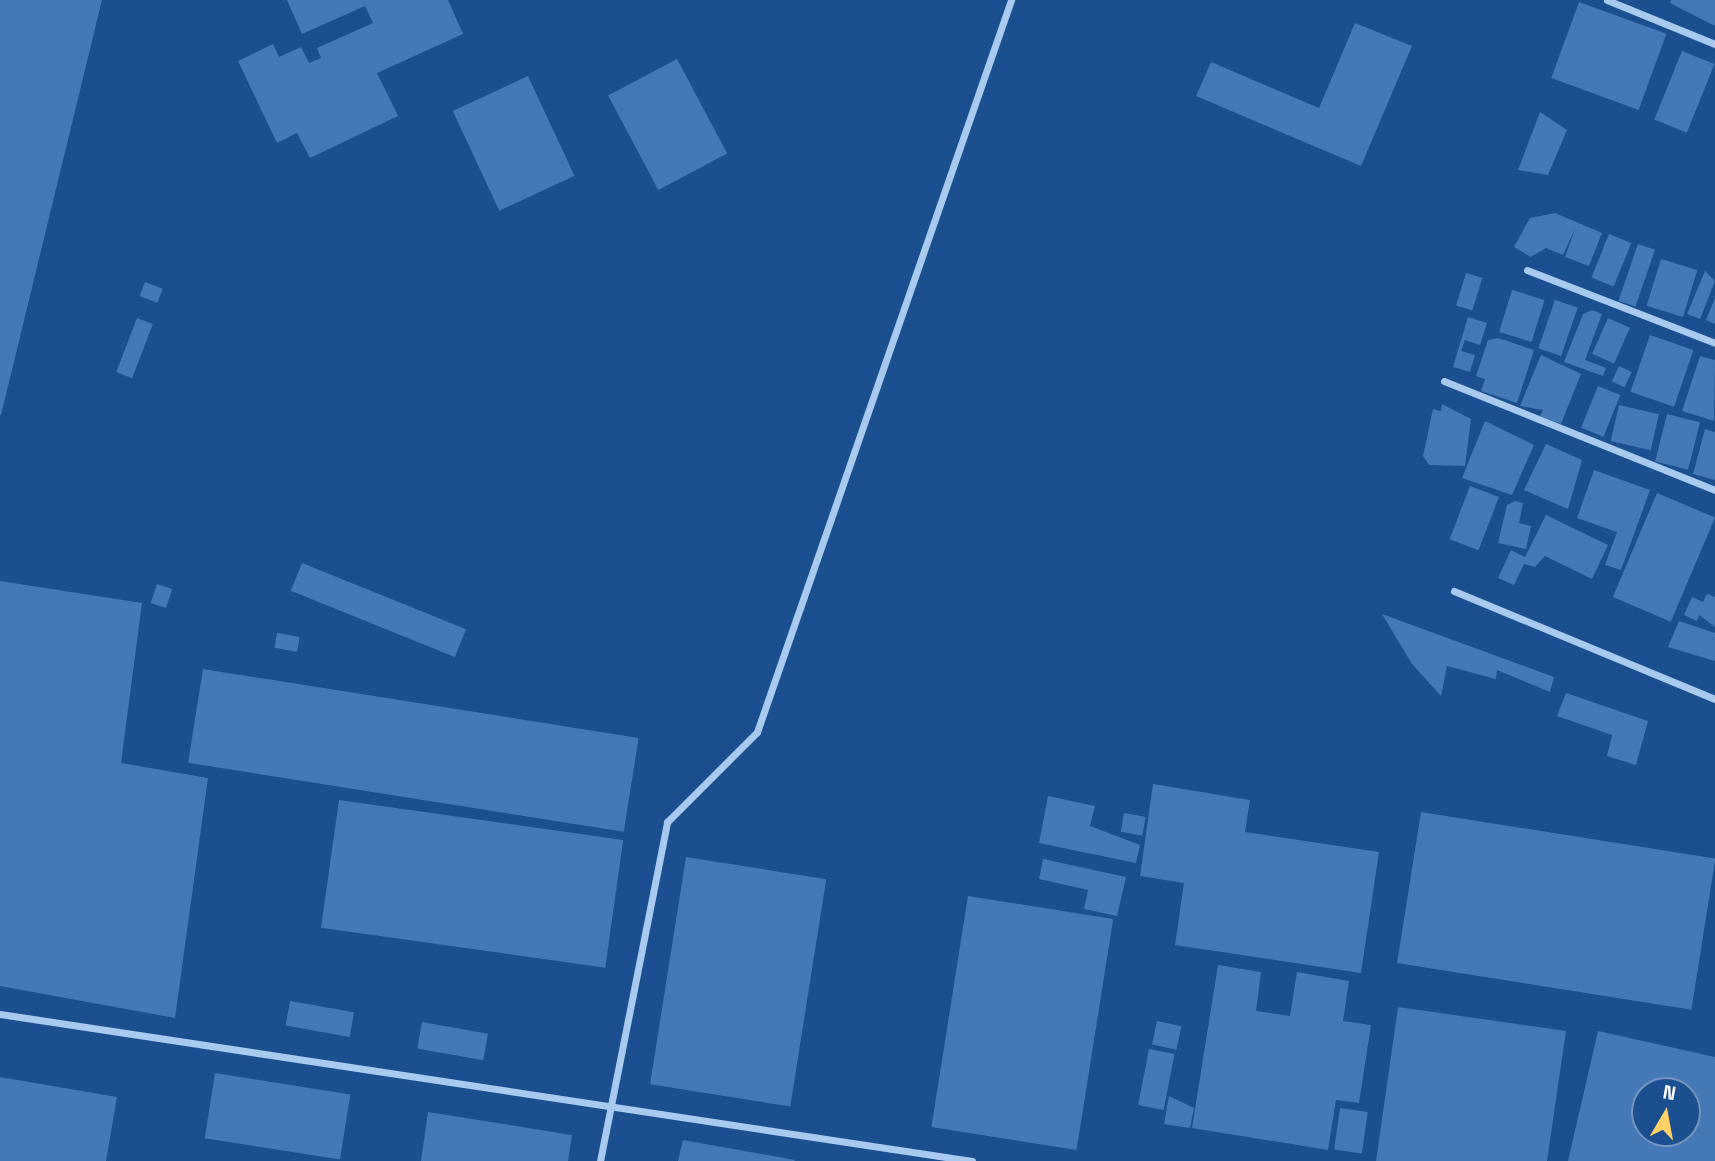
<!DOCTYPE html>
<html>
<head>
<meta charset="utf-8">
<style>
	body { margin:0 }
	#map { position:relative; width:1715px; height:1161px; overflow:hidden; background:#1b4f8f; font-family:"Space Grotesk",sans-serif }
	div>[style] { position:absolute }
	.building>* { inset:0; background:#4478b7; transform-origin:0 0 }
	.minor>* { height:7px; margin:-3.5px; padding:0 3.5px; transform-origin:3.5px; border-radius:3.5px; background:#a9c9ee }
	span { translate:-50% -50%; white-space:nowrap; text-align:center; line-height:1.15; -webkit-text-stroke:5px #1b4f8f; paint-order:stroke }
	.north { position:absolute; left:1631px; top:1077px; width:70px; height:70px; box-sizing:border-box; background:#1b4f8f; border:2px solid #7695bc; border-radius:50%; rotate:10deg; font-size:19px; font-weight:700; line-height:28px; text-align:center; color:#fff }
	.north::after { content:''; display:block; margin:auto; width:24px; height:32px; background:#ffd166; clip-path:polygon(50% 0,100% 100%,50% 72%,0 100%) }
</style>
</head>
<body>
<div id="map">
	<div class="building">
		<i style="clip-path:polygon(0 0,102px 0,1px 415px,0 415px)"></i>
		<i style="clip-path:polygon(287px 0,448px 0,463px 34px,377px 73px,398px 116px,310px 158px,297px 133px,277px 143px,238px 61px,273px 44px,279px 57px,301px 47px,309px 63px,321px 58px,317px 48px,373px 23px,365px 6px,302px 34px)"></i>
		<i style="clip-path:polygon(1671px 0,1715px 0,1715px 26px,1670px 3px)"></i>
		<i style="left:1579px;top:2px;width:93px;height:81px;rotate:20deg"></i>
		<i style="clip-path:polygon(1355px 23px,1412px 46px,1361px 166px,1196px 96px,1211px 62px,1319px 108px)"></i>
		<i style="left:1682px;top:51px;width:35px;height:74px;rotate:22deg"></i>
		<i style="left:677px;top:59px;width:107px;height:78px;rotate:62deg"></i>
		<i style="left:528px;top:76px;width:110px;height:83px;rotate:65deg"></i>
		<i style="clip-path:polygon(1540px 112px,1567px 130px,1548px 175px,1518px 170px)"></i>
		<i style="clip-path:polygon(1555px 213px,1602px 233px,1589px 266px,1565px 257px,1575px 229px,1563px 255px,1546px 248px,1531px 257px,1514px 247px,1530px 218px)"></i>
		<i style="left:1609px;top:234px;width:24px;height:47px;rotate:22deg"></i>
		<i style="left:1638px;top:244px;width:18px;height:60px;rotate:19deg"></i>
		<i style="left:1661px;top:259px;width:38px;height:49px;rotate:17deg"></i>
		<i style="clip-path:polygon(1705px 271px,1715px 281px,1700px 319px,1687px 314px)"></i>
		<i style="left:1466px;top:273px;width:17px;height:34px;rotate:17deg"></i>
		<i style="left:145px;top:282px;width:19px;height:15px;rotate:21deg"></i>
		<i style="left:1512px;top:290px;width:34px;height:44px;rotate:17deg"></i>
		<i style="clip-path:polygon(1715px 298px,1715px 324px,1706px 320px)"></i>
		<i style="left:1555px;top:300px;width:24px;height:51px;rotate:19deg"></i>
		<i style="clip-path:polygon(1592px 310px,1602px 314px,1585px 360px,1606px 368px,1603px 376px,1564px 362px,1583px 314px)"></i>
		<i style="clip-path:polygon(1468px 317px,1487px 323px,1480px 345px,1465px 340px,1461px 351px,1475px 355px,1470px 372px,1453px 367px)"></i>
		<i style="left:137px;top:318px;width:17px;height:58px;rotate:21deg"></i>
		<i style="left:1608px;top:318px;width:24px;height:39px;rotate:24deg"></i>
		<i style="left:1650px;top:335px;width:46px;height:60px;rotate:19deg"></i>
		<i style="clip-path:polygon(1498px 338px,1534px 350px,1517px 403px,1481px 391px,1485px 379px,1476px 376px,1488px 340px)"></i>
		<i style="clip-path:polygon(1541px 355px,1581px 374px,1561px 424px,1540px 416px,1543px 410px,1520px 406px)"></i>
		<i style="clip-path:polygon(1700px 356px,1715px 360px,1714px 421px,1682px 411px)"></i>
		<i style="left:1619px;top:366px;width:14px;height:17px;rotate:25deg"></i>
		<i style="left:1598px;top:386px;width:24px;height:45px;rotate:22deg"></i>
		<i style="clip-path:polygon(1442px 404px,1471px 419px,1465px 466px,1429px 465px,1423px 456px,1433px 409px,1441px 411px)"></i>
		<i style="left:1619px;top:405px;width:41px;height:37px;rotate:13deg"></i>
		<i style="left:1667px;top:414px;width:34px;height:49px;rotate:14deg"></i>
		<i style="clip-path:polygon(1485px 421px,1534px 445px,1512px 495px,1462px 478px)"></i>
		<i style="clip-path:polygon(1705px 429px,1715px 432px,1715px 480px,1693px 474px)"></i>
		<i style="clip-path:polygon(1546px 444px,1582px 460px,1568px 509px,1524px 490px)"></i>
		<i style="clip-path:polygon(1594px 470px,1650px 490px,1621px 570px,1605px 565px,1617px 532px,1577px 518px)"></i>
		<i style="left:1470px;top:486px;width:31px;height:57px;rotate:21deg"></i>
		<i style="left:1657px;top:493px;width:63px;height:113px;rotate:23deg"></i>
		<i style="clip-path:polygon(1515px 501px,1523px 503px,1519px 523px,1531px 526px,1526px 549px,1498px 543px,1507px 505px)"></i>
		<i style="clip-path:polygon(1546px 515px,1608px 545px,1592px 579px,1545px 556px,1535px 567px,1524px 564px,1514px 585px,1498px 578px,1511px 550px,1525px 557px)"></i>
		<i style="left:302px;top:563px;width:177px;height:30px;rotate:22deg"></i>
		<i style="clip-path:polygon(0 581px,142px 603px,121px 763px,208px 778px,175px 1018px,0 986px)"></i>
		<i style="left:157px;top:584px;width:16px;height:20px;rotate:18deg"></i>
		<i style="clip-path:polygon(1707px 594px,1715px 597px,1715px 627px,1699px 615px,1697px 621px,1684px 615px,1692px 597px,1703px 602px)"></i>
		<i style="clip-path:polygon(1382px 614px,1554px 677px,1550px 692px,1497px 670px,1496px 679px,1447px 666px,1441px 696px,1412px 664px)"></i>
		<i style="clip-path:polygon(1679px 621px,1715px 633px,1715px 661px,1668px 647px)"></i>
		<i style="left:277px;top:633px;width:23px;height:15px;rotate:10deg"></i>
		<i style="left:203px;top:669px;width:441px;height:95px;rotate:9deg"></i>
		<i style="clip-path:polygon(1566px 693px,1648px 721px,1636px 765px,1607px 756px,1612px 735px,1557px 716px)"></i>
		<i style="clip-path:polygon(1153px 784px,1250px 800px,1245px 832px,1379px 852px,1361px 973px,1175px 945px,1184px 883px,1140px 876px)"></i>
		<i style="clip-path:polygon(1048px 796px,1095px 806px,1090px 826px,1140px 845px,1136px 863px,1039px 843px)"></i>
		<i style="left:339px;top:800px;width:287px;height:129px;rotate:8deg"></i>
		<i style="left:1421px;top:812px;width:298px;height:153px;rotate:9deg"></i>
		<i style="left:1124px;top:813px;width:22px;height:19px;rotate:10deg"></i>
		<i style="left:686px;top:857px;width:142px;height:230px;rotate:9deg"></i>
		<i style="clip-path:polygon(1043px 859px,1126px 877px,1117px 916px,1084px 909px,1088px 890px,1039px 879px)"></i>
		<i style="left:968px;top:896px;width:147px;height:234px;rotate:9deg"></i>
		<i style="clip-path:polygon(1218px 965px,1261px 972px,1256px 1011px,1290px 1016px,1297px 972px,1349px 981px,1343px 1021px,1371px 1025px,1359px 1103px,1336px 1100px,1328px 1150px,1192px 1128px)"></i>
		<i style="left:290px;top:1001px;width:65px;height:25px;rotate:10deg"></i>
		<i style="clip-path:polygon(1398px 1007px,1566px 1031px,1547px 1161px,1376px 1161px)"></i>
		<i style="left:1157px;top:1021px;width:25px;height:24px;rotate:12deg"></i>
		<i style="left:422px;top:1022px;width:67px;height:27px;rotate:10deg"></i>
		<i style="clip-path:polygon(evenodd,1598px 1031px,1715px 1057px,1715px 1161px,1568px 1161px,1598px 1031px,1645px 1091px,1687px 1091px,1687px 1133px,1645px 1133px,1645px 1091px)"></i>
		<i style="left:1149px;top:1049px;width:26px;height:57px;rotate:11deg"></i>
		<i style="left:215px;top:1073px;width:137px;height:66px;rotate:9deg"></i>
		<i style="clip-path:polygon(0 1077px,117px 1097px,106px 1161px,0 1161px)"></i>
		<i style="clip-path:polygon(1169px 1096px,1194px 1108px,1190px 1128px,1164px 1124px)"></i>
		<i style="left:1340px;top:1108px;width:28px;height:42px;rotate:8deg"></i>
		<i style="clip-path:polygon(428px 1112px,572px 1135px,568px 1161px,421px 1161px)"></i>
		<i style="clip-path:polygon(683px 1140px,795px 1160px,794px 1161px,678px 1161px)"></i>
	</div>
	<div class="minor">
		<i style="left:1607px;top:0;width:117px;rotate:22.2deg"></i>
		<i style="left:1527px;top:270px;width:202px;rotate:21.2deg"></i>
		<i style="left:1444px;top:381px;width:292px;rotate:21.9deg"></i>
		<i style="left:1454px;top:591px;width:282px;rotate:22.5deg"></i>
		<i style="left:0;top:1014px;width:983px;rotate:8.6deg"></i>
		<i style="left:600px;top:1161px;width:346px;rotate:-78.8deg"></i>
		<i style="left:667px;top:822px;width:127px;rotate:-45deg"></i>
		<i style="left:757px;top:732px;width:775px;rotate:-70.86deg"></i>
	</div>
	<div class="north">N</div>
</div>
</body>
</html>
